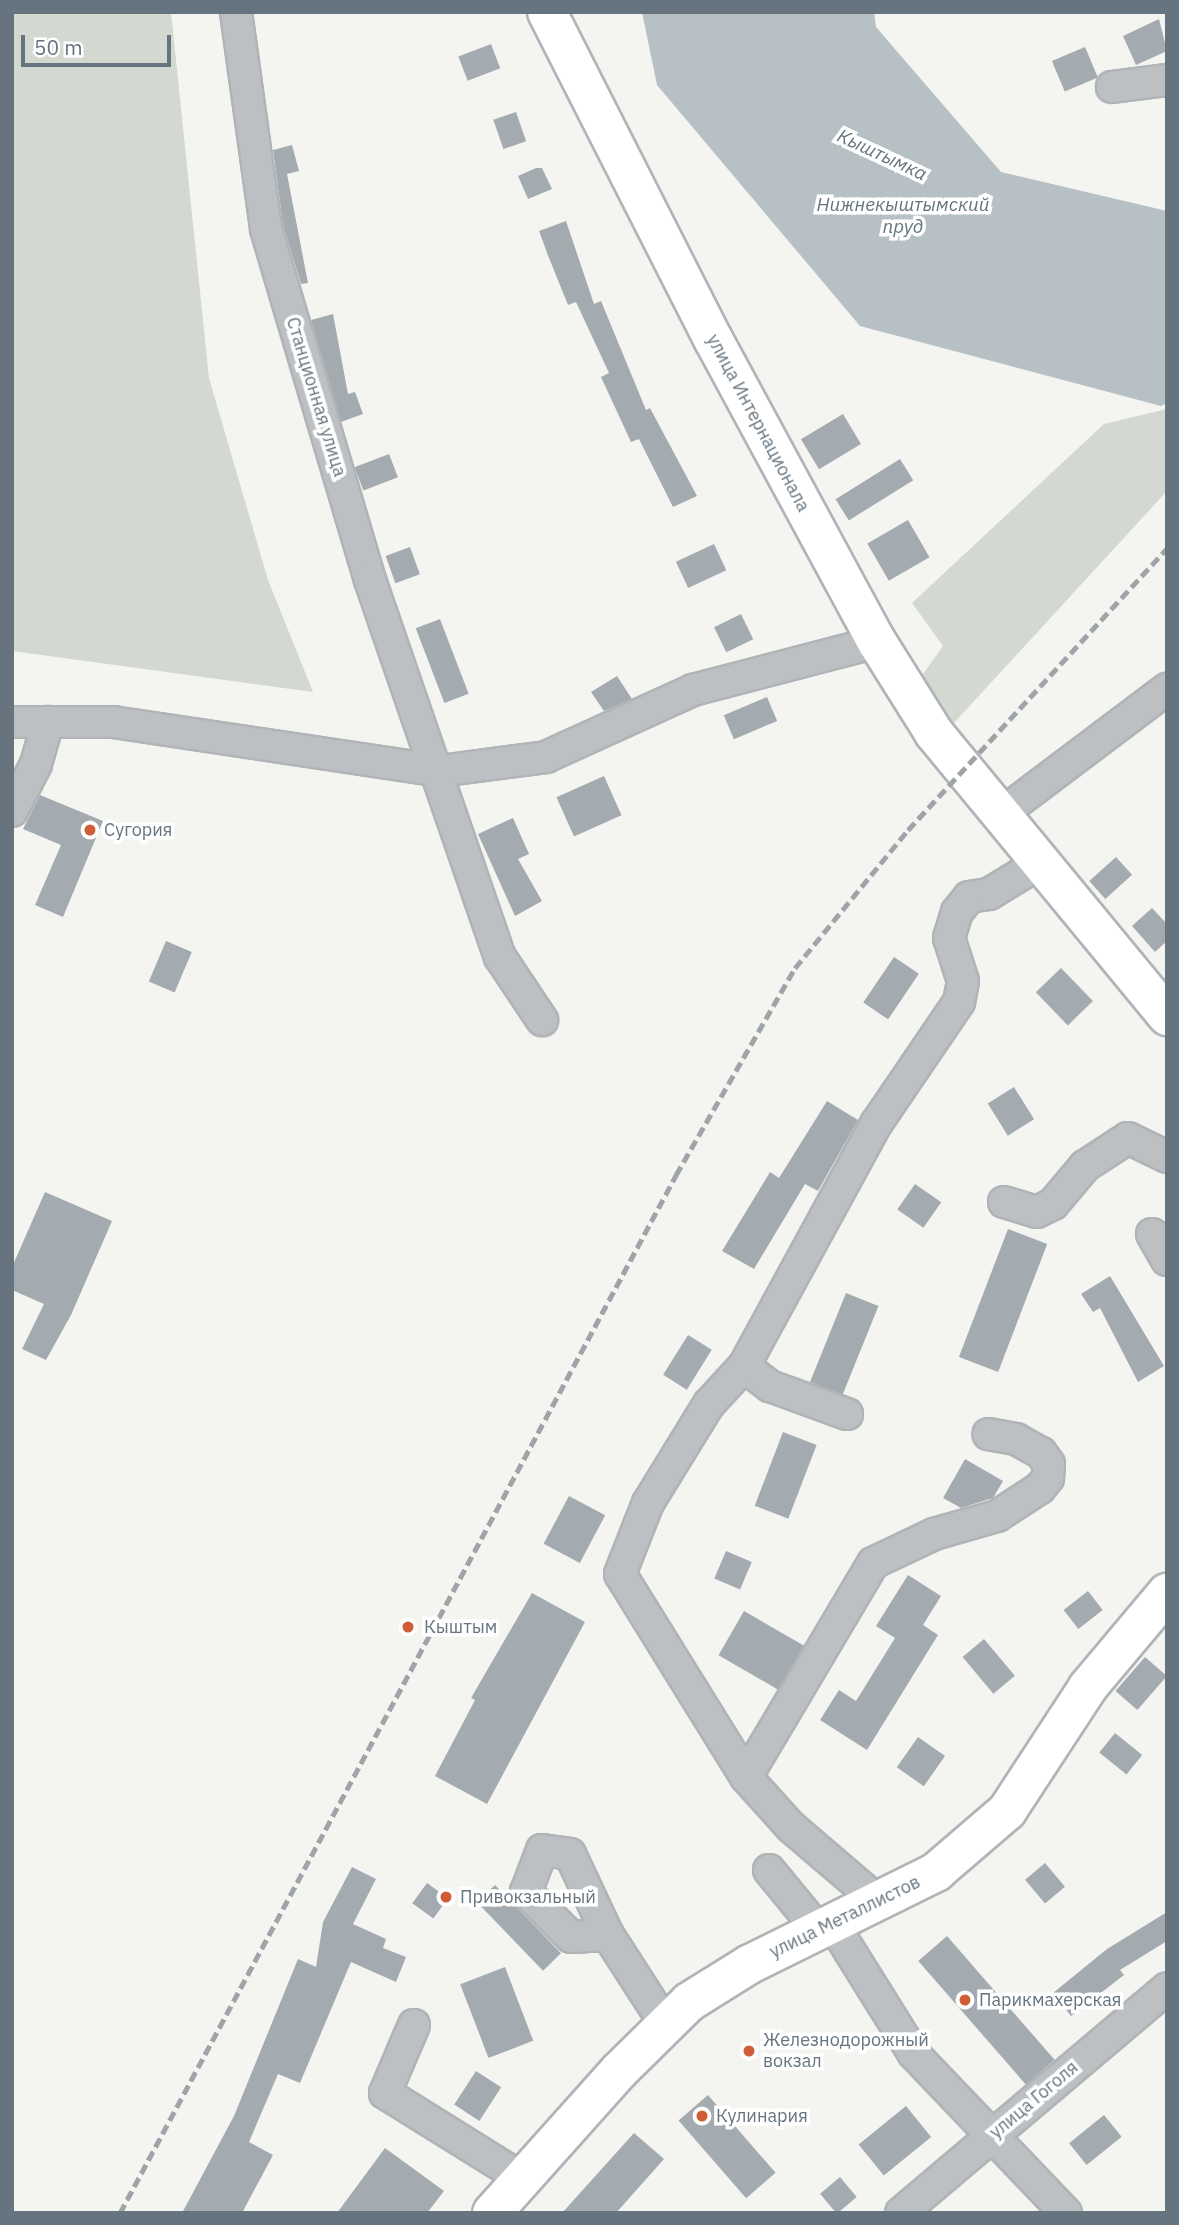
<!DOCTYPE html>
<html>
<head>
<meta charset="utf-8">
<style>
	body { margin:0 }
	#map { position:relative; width:1179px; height:2225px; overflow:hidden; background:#f4f4f1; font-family:"IBM Plex Sans",sans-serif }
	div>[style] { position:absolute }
	.green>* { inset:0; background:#d3d9d1 }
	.water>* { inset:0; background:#b7c0c5 }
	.building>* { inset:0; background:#a4abb0; transform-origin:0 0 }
	.roads { filter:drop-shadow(2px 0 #b0b4b7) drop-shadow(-2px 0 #b0b4b7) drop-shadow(0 2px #b0b4b7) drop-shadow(0 -2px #b0b4b7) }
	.minor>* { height:30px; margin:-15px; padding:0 15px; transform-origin:15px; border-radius:15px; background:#bcc0c3 }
	.major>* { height:38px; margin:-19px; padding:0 19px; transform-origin:19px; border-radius:19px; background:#fff }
	.rail>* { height:5px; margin-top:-2.5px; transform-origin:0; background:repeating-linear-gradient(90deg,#9ea4a8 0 10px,transparent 0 15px) }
	.dots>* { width:19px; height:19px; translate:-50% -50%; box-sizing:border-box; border:4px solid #fff; border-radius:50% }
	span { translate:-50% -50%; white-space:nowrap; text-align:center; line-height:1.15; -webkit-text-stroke:7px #fff; paint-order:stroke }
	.street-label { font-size:18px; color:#66747f }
	.poi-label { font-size:18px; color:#66747f }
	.left { translate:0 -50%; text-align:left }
	.water-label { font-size:19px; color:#62747c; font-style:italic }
	.frame { position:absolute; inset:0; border:14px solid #66747f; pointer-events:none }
	.scale { position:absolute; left:21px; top:35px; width:150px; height:32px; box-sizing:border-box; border:4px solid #66747f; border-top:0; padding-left:9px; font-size:21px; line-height:24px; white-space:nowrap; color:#66747f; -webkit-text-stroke:5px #fff; paint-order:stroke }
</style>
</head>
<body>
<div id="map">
	<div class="green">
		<i style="clip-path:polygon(12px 12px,171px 12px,209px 378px,268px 580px,313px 692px,12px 651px)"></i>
		<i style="clip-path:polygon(1167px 409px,1167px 491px,953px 724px,918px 681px,943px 646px,912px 603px,1104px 424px)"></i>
	</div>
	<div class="water">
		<i style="clip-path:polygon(642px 12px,874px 12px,876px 27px,1001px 172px,1167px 211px,1167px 403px,1161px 406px,860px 326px,657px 85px)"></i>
	</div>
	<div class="building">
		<i style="clip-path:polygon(1159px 19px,1167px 51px,1136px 65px,1123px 36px)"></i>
		<i style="left:491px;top:44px;width:26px;height:35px;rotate:69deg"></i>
		<i style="left:1085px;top:47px;width:33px;height:36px;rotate:67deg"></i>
		<i style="left:516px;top:112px;width:31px;height:24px;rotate:71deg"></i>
		<i style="clip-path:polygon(292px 145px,299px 171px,287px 174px,308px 283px,301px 284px,283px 225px,273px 150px)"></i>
		<i style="clip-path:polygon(536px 168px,542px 168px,552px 189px,528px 199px,518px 176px)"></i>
		<i style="clip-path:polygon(566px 221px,594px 304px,601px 301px,646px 410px,650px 408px,697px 496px,673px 507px,639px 439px,631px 442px,601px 377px,609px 373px,576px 302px,568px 305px,549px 258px,539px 231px)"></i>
		<i style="clip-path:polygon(333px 314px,348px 394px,355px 392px,363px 414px,341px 422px,311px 320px)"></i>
		<i style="left:843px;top:414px;width:35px;height:49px;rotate:59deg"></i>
		<i style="left:389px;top:454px;width:25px;height:37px;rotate:69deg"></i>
		<i style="left:900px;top:459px;width:25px;height:76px;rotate:58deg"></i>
		<i style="left:908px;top:520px;width:43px;height:47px;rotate:60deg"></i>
		<i style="left:714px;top:544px;width:29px;height:42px;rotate:65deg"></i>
		<i style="left:410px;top:547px;width:29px;height:26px;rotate:70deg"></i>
		<i style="left:741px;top:614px;width:28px;height:30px;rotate:64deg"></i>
		<i style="left:440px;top:619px;width:80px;height:26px;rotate:69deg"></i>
		<i style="clip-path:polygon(617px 676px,632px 699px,604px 711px,591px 692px)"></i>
		<i style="left:767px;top:697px;width:26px;height:47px;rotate:67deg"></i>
		<i style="left:604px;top:776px;width:43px;height:52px;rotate:66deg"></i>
		<i style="clip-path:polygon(40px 795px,103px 821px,63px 917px,35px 905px,61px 845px,23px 829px)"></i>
		<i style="clip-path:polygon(513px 818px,529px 854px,518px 859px,542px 901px,515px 916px,478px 834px)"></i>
		<i style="left:1116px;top:857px;width:24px;height:36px;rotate:48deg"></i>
		<i style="clip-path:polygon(1152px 908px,1167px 924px,1167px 941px,1155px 952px,1132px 926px)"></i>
		<i style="left:166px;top:941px;width:28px;height:44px;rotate:23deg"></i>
		<i style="left:894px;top:957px;width:30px;height:55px;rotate:34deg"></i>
		<i style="left:1061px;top:968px;width:46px;height:35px;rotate:46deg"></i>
		<i style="left:1014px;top:1087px;width:38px;height:31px;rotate:58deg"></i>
		<i style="clip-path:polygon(827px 1101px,858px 1120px,818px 1191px,805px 1184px,754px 1269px,722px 1251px,770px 1172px,779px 1178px)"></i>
		<i style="left:915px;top:1184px;width:32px;height:31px;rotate:35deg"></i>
		<i style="clip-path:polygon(45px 1192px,112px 1221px,71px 1315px,46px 1360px,22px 1349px,44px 1304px,12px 1290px,12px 1267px)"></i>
		<i style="left:1008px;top:1229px;width:42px;height:137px;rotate:21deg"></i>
		<i style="clip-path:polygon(1110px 1276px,1164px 1366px,1138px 1382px,1100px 1308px,1093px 1312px,1081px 1294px)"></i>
		<i style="left:846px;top:1293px;width:35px;height:96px;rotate:22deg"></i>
		<i style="left:688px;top:1335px;width:28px;height:47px;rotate:32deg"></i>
		<i style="left:783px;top:1432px;width:36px;height:79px;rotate:21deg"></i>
		<i style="clip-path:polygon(965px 1459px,1003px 1481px,993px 1498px,961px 1508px,943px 1498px)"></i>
		<i style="left:569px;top:1496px;width:41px;height:54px;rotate:28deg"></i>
		<i style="left:726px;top:1551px;width:28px;height:30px;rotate:23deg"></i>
		<i style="clip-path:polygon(908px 1575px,941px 1596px,923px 1625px,938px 1635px,867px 1750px,820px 1720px,839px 1690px,856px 1701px,895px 1638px,876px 1626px)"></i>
		<i style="left:1088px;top:1591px;width:24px;height:31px;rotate:52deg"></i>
		<i style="clip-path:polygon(532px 1593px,585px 1622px,487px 1804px,435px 1776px,475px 1700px,471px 1698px)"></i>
		<i style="left:744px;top:1611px;width:69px;height:51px;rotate:30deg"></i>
		<i style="left:984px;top:1639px;width:48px;height:28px;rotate:50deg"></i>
		<i style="left:1145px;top:1657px;width:29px;height:45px;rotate:41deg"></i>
		<i style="left:1115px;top:1733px;width:35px;height:25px;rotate:39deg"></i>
		<i style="left:918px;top:1737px;width:33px;height:37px;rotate:35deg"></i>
		<i style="left:1045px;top:1863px;width:31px;height:26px;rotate:50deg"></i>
		<i style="clip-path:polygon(352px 1867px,376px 1879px,353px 1924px,386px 1939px,383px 1948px,406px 1957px,396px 1982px,351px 1962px,300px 2083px,278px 2074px,249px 2142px,273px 2155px,242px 2213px,182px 2213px,234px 2116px,298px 1959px,316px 1967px,323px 1922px)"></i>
		<i style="left:427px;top:1883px;width:26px;height:25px;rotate:36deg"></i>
		<i style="left:495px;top:1885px;width:95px;height:25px;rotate:46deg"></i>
		<i style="clip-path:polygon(1167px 1912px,1167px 1941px,1120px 1970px,1124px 1975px,1071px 2016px,1053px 1993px,1107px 1949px)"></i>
		<i style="left:947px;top:1936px;width:164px;height:38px;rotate:49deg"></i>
		<i style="left:505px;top:1967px;width:79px;height:48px;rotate:69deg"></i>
		<i style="left:476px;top:2071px;width:30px;height:40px;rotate:33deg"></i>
		<i style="left:708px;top:2095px;width:103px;height:39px;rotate:49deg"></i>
		<i style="left:906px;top:2106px;width:40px;height:61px;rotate:51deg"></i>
		<i style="left:1104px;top:2115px;width:28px;height:45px;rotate:51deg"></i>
		<i style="clip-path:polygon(634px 2133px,664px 2159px,616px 2213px,562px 2213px)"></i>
		<i style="clip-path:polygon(385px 2148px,444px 2191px,427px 2213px,337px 2213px)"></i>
		<i style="left:840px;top:2177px;width:26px;height:26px;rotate:50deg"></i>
	</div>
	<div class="roads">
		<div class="minor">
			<i style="left:236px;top:12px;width:219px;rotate:82.1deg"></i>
			<i style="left:266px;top:229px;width:366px;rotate:73.5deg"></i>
			<i style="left:370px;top:580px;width:399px;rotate:71deg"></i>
			<i style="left:500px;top:957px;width:76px;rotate:56.3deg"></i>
			<i style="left:1112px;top:87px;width:55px;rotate:-7.3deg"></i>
			<i style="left:12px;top:722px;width:101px"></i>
			<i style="left:113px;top:722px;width:331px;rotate:8.5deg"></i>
			<i style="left:440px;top:771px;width:107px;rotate:-7.5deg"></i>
			<i style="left:546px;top:757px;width:162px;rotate:-24.5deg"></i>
			<i style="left:693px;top:690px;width:190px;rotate:-14.6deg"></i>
			<i style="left:12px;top:811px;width:53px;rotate:-62.9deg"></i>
			<i style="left:36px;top:764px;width:44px;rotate:-74.1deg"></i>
			<i style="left:1001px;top:814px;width:208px;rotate:-37deg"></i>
			<i style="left:1004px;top:1202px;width:34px;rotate:17deg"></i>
			<i style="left:1037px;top:1212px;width:18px;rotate:-27deg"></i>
			<i style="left:1053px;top:1204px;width:50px;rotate:-49.9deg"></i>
			<i style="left:1085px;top:1166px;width:51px;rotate:-33.1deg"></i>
			<i style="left:1128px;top:1138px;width:43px;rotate:26deg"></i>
			<i style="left:1152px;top:1234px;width:30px;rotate:60deg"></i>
			<i style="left:744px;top:1366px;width:33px;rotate:38deg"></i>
			<i style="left:770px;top:1386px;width:82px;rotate:20deg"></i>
			<i style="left:746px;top:1777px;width:239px;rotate:-121.8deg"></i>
			<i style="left:620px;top:1574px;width:76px;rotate:-68.5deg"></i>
			<i style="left:648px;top:1503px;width:116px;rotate:-58.4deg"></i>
			<i style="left:709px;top:1404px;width:52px;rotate:-47.4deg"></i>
			<i style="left:744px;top:1366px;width:276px;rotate:-61.4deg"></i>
			<i style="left:876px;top:1124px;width:148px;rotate:-55.8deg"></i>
			<i style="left:959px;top:1002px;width:21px;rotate:-79deg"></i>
			<i style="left:963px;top:981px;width:45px;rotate:-108deg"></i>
			<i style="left:949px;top:938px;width:27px;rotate:-73deg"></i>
			<i style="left:957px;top:912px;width:19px;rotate:-51deg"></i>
			<i style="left:969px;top:897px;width:20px;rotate:-9deg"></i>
			<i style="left:989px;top:894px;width:57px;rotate:-31.5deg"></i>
			<i style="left:769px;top:1870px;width:80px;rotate:50.6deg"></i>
			<i style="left:880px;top:1903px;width:117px;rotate:-139.5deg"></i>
			<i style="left:791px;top:1827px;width:67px;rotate:-132deg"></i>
			<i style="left:746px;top:1777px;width:249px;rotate:-59.3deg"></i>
			<i style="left:873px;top:1563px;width:68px;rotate:-25.4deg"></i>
			<i style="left:934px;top:1534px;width:66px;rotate:-15.9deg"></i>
			<i style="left:997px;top:1516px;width:51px;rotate:-33.1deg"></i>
			<i style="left:1040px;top:1488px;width:13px;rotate:-51deg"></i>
			<i style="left:1048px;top:1478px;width:14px;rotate:-86deg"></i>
			<i style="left:1049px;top:1464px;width:14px;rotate:-126deg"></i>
			<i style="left:1041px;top:1453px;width:29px;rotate:-151deg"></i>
			<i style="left:1016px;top:1439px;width:28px;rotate:-170deg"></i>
			<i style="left:834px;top:1926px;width:151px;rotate:58deg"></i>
			<i style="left:914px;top:2054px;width:220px;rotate:46.3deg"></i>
			<i style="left:608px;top:1935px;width:37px;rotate:177deg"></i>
			<i style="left:571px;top:1937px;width:64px;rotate:-135deg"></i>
			<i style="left:526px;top:1892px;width:45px;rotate:-69.1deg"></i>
			<i style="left:542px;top:1850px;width:28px;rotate:8deg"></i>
			<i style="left:570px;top:1854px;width:89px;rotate:64.9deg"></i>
			<i style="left:608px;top:1935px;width:103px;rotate:57.2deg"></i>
			<i style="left:414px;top:2025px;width:74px;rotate:113.1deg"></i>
			<i style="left:385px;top:2093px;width:163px;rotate:31.9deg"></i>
			<i style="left:901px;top:2213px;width:348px;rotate:-40.2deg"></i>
		</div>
		<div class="major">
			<i style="left:547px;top:12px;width:367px;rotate:63.1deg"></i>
			<i style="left:713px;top:339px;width:345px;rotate:61.6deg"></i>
			<i style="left:877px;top:642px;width:107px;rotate:57.9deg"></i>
			<i style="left:934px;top:733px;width:367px;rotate:50.5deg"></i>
			<i style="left:492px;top:2213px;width:191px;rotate:-48.2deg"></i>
			<i style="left:619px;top:2071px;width:98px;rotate:-44.6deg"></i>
			<i style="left:689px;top:2002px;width:72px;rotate:-31.9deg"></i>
			<i style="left:750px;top:1964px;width:208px;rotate:-26.3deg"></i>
			<i style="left:936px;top:1872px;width:94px;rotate:-40.7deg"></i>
			<i style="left:1007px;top:1811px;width:148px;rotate:-56.8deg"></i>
			<i style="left:1088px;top:1687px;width:123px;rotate:-50deg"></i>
		</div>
	</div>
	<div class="rail">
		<i style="left:120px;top:2213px;width:1178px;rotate:-61.82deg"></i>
		<i style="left:676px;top:1175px;width:239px;rotate:-60.1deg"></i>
		<i style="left:795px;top:968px;width:178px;rotate:-50.7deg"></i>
		<i style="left:908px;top:830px;width:383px;rotate:-47.4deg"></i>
	</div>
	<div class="dots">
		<i style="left:90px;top:830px;background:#d05d35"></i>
		<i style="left:408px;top:1627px;background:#d05d35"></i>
		<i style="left:446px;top:1897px;background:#d05d35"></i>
		<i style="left:965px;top:2000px;background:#d05d35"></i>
		<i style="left:749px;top:2051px;background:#d05d35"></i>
		<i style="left:702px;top:2116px;background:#d05d35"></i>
	</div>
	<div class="street-label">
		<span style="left:316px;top:397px;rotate:73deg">Станционная улица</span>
		<span style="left:758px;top:423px;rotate:62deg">улица Интернационала</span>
		<span style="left:845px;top:1917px;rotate:-26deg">улица Металлистов</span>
		<span style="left:1034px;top:2100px;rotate:-40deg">улица Гоголя</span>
	</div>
	<div class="poi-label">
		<span class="left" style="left:104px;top:830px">Сугория</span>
		<span class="left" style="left:424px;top:1627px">Кыштым</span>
		<span class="left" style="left:460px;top:1897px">Привокзальный</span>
		<span class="left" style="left:979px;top:2000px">Парикмахерская</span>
		<span class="left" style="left:763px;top:2051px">Железнодорожный<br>вокзал</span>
		<span class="left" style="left:716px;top:2116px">Кулинария</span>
	</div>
	<div class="water-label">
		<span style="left:882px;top:155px;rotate:25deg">Кыштымка</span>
		<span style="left:903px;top:216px">Нижнекыштымский<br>пруд</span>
	</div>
	<div class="frame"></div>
	<div class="scale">50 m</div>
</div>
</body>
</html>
